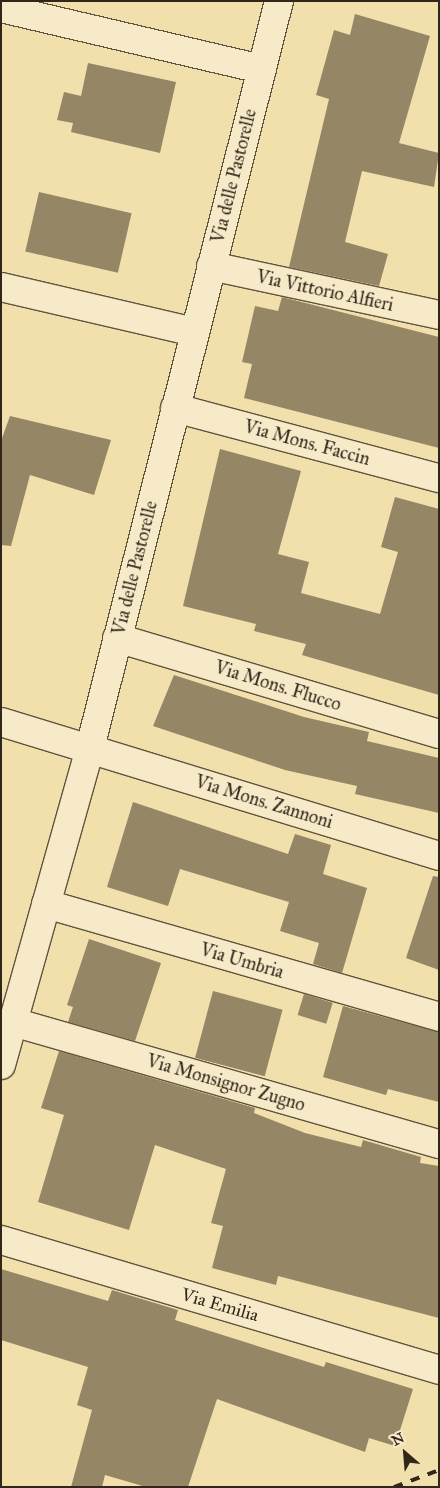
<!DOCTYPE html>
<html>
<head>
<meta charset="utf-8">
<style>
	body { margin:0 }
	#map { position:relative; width:440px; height:1488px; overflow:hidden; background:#f1dfac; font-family:"IM FELL Great Primer",serif }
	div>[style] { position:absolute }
	.building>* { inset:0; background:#958666; transform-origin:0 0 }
	.roads { filter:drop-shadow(1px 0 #61543e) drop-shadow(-1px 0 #61543e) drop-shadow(0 1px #61543e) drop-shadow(0 -1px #61543e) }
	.street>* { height:28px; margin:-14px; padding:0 14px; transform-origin:14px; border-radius:14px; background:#f6eac9 }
	.rail>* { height:4px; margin-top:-2px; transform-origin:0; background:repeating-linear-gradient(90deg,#31261a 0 9px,transparent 0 18px) }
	span { translate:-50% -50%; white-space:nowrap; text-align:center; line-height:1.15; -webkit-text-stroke:4px #f6eac9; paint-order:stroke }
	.street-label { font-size:18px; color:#31261a }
	.frame { position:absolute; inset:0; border:2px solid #31261a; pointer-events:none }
	.north { position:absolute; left:380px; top:1428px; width:50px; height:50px; -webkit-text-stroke:4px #f6eac9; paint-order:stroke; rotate:333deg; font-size:14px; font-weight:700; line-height:20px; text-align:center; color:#31261a }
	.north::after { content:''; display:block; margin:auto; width:18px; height:22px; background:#31261a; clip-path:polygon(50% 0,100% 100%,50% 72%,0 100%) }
</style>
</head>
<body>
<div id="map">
	<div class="building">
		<i style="clip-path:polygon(355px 14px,430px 36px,399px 143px,439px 153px,434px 187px,362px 171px,345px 242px,388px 254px,379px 286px,289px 267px,329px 99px,316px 95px,334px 30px,350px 35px)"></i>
		<i style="clip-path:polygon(88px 63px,176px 82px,160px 153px,71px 132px,73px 123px,57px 120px,64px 92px,81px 96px)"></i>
		<i style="left:39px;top:192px;width:95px;height:61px;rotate:13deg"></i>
		<i style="clip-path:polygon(282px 297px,439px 337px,439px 448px,244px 398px,252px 364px,242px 362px,255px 306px,278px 311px)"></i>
		<i style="clip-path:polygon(10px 416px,111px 440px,94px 495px,30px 475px,11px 546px,1px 545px,1px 441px)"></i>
		<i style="clip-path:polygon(220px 449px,301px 471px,278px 554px,309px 562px,301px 593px,380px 614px,398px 552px,381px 547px,395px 497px,439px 509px,439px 695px,302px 655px,306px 644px,254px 631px,256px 624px,183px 606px)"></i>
		<i style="clip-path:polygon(174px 675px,304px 717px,369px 732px,367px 741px,439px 758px,439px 813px,355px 794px,357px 786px,285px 770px,153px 726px)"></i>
		<i style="clip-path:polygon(133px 802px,288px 854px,295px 834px,331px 845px,323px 874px,367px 888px,342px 973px,313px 964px,319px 943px,280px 931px,289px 902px,180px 869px,168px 906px,107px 887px)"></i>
		<i style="clip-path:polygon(433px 876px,439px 877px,439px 970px,406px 958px)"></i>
		<i style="clip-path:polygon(89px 939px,161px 963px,135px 1041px,68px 1022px,73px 1007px,67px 1005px)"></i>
		<i style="left:213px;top:991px;width:72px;height:69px;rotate:15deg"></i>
		<i style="left:304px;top:994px;width:30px;height:22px;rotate:17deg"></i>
		<i style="clip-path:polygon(343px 1006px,439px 1032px,439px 1102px,388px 1089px,386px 1095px,323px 1077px)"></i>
		<i style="clip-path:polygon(59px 1051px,255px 1108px,254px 1113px,305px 1133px,361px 1147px,363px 1140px,421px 1157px,420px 1163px,439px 1166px,439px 1318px,278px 1276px,276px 1285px,212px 1268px,223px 1226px,211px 1223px,226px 1169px,155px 1145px,129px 1230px,38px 1202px,64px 1115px,41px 1108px)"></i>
		<i style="clip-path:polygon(1px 1269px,108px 1301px,112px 1290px,178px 1310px,175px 1320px,324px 1367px,326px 1362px,413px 1389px,395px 1446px,369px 1438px,365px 1452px,217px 1399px,188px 1487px,146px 1487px,105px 1475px,102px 1487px,71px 1487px,92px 1410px,77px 1405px,88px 1367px,1px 1340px)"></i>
	</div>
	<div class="roads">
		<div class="street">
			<i style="left:1px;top:8px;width:268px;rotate:13.2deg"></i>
			<i style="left:211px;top:266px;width:233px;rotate:12.1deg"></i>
			<i style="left:1px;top:287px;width:198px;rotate:13.1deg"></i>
			<i style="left:175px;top:408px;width:273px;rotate:14.9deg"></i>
			<i style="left:117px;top:638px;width:336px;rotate:16.6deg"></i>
			<i style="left:1px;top:722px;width:458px;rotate:17deg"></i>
			<i style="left:46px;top:904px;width:409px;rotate:16deg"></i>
			<i style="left:13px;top:1022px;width:443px;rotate:16deg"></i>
			<i style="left:1px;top:1065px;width:329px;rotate:-74.3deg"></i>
			<i style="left:90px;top:748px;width:771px;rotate:-75.8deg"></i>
			<i style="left:1px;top:1240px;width:457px;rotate:16.5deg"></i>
		</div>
	</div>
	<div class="rail">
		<i style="left:394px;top:1487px;width:48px;rotate:-20.7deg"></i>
	</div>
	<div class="street-label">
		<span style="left:234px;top:176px;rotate:-76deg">Via delle Pastorelle</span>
		<span style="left:325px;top:291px;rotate:12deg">Via Vittorio Alfieri</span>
		<span style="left:307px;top:443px;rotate:15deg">Via Mons. Faccin</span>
		<span style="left:135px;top:568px;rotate:-76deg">Via delle Pastorelle</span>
		<span style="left:278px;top:686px;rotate:17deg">Via Mons. Flucco</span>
		<span style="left:264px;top:802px;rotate:17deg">Via Mons. Zannoni</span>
		<span style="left:242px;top:961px;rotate:16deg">Via Umbria</span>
		<span style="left:226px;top:1083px;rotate:16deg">Via Monsignor Zugno</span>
		<span style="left:220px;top:1305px;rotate:16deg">Via Emilia</span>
	</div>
	<div class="frame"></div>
	<div class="north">N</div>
</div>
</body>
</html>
